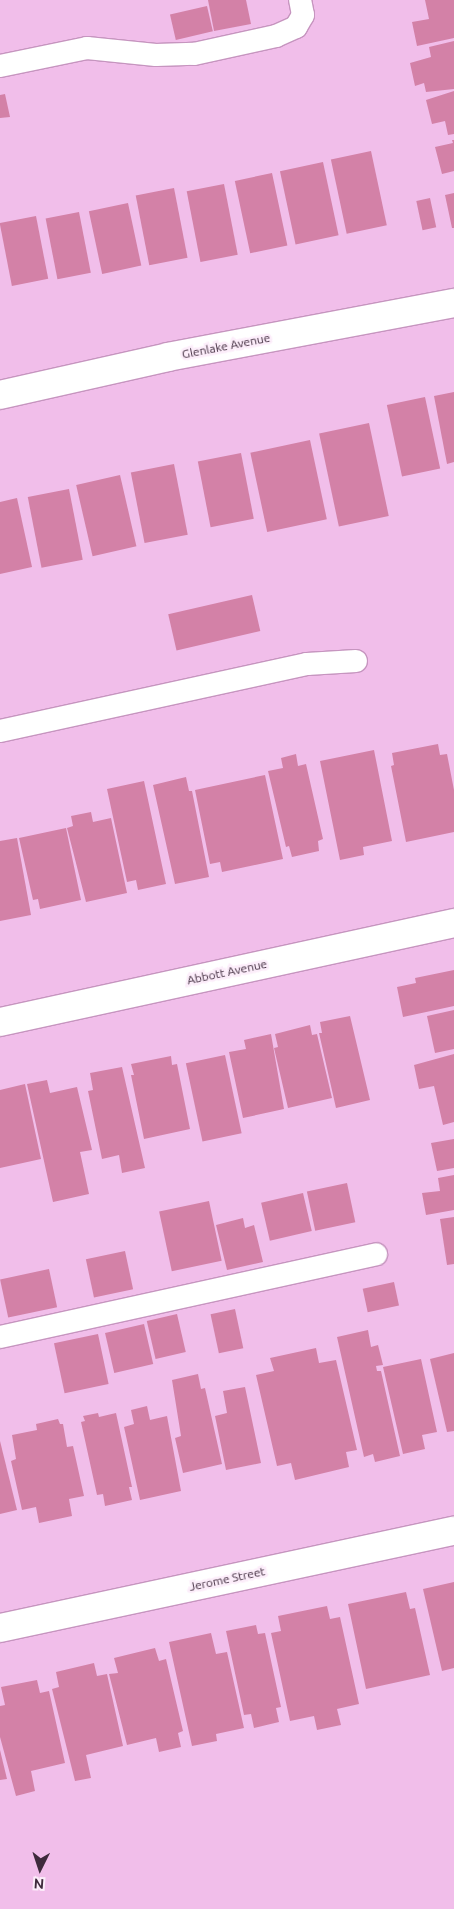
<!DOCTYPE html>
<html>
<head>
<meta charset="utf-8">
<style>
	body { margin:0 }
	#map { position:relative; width:454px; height:1909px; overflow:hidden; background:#f1beea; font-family:Ubuntu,sans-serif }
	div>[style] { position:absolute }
	.building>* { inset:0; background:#d381a7; transform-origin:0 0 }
	.roads { filter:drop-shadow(1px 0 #c695bf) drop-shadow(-1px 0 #c695bf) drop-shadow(0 1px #c695bf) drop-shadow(0 -1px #c695bf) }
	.lane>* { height:22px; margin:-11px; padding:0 11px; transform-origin:11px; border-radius:11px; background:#fff }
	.street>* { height:28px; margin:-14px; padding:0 14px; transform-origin:14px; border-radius:14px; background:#fff }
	span { translate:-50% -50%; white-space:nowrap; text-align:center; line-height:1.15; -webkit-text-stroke:5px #fcedfa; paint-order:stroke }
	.street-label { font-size:12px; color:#3e2a3c }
	.north { position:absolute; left:15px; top:1844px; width:50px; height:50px; -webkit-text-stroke:4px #fcedfa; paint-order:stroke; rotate:184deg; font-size:14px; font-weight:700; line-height:20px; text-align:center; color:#3e2a3c }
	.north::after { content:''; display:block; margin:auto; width:18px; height:22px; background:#3e2a3c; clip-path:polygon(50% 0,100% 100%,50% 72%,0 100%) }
</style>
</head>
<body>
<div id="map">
	<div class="building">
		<i style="clip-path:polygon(208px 0,246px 0,251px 24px,214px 31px)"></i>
		<i style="clip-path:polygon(425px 0,454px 0,454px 38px,417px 46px,412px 22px,429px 19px)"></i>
		<i style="left:207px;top:6px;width:26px;height:38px;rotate:77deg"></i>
		<i style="clip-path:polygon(454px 41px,454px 89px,426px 92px,424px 83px,415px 86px,410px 63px,431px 57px,429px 47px)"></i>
		<i style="clip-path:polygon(454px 91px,454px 134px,448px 135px,445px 121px,432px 124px,426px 100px)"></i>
		<i style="clip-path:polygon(5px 94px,10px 117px,0 118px,0 95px)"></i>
		<i style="clip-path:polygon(452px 140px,454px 140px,454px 171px,442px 174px,435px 147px,453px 143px)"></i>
		<i style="left:371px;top:151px;width:76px;height:41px;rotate:78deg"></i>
		<i style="left:323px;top:162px;width:75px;height:44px;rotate:78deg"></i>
		<i style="left:272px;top:173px;width:74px;height:38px;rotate:78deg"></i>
		<i style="left:224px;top:184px;width:72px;height:38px;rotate:79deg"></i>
		<i style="left:174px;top:188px;width:71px;height:39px;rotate:79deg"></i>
		<i style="clip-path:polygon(454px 193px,454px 228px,452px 228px,445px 195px)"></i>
		<i style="left:430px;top:198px;width:30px;height:14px;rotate:78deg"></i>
		<i style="left:128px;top:203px;width:64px;height:40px;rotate:78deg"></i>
		<i style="left:79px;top:212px;width:62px;height:34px;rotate:79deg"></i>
		<i style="left:36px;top:216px;width:64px;height:37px;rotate:79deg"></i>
		<i style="clip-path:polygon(454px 392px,454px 462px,447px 464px,434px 396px)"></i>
		<i style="left:425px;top:397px;width:73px;height:39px;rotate:78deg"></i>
		<i style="left:369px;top:423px;width:95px;height:51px;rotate:78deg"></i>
		<i style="left:310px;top:440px;width:81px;height:61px;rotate:78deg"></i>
		<i style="left:241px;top:453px;width:67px;height:44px;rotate:79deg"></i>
		<i style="left:174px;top:464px;width:72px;height:44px;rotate:79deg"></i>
		<i style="left:120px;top:475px;width:73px;height:45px;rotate:77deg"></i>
		<i style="left:69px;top:489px;width:72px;height:42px;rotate:79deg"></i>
		<i style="clip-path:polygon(17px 498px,32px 567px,0 574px,0 502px)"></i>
		<i style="left:252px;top:595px;width:37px;height:86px;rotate:77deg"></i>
		<i style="clip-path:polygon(438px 744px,440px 755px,447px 754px,454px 790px,454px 832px,406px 842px,391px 766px,394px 765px,392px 753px)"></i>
		<i style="clip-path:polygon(374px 750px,392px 841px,363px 847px,364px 855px,340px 860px,320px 761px)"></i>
		<i style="clip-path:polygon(296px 754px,298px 766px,306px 764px,323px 839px,318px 841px,319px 851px,292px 857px,289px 846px,286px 847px,268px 771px,283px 768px,281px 758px)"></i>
		<i style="clip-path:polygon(265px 775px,283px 859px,222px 872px,220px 862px,210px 864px,195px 790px)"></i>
		<i style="clip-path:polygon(186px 777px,189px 791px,192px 791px,209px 877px,175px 884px,153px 785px)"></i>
		<i style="clip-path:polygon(144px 781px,166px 884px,138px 890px,136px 880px,127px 882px,107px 789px)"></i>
		<i style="clip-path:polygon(91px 812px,93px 822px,111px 818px,127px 893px,86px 902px,67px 828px,73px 826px,71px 816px)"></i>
		<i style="clip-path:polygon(66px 828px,81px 900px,40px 909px,38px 899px,33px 900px,19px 838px)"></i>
		<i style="clip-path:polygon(17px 838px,31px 915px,0 921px,0 841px)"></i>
		<i style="clip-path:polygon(454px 970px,454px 1006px,403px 1017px,397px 987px,416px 983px,415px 978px)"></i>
		<i style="clip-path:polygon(454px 1010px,454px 1049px,435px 1053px,427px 1016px)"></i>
		<i style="clip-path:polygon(350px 1016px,370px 1100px,336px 1108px,319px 1033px,322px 1033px,320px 1022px)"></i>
		<i style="clip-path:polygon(310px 1025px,312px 1035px,317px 1034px,332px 1098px,288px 1108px,274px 1048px,278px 1047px,275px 1034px)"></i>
		<i style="clip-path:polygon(271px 1034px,284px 1109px,243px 1118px,229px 1052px,246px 1049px,244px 1040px)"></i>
		<i style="clip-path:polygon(454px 1054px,454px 1122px,443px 1125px,434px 1086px,419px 1089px,414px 1065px)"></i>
		<i style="left:225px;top:1055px;width:80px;height:40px;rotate:78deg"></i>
		<i style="clip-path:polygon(171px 1056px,172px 1065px,177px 1064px,190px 1129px,144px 1139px,131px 1075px,134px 1075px,131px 1064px)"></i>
		<i style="clip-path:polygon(122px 1067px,145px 1168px,122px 1173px,119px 1155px,102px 1159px,88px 1091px,93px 1090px,90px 1073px)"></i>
		<i style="clip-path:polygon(47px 1080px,50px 1093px,77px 1087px,92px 1150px,80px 1152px,89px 1194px,53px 1202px,27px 1084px)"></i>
		<i style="clip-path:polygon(25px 1084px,41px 1159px,0 1168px,0 1090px)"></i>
		<i style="clip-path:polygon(454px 1139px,454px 1168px,437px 1171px,431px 1143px)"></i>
		<i style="clip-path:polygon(454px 1175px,454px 1210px,426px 1215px,422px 1193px,440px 1191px,438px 1178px)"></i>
		<i style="left:347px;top:1183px;width:40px;height:41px;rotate:78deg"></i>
		<i style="left:303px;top:1193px;width:39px;height:43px;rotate:77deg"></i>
		<i style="left:209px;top:1201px;width:61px;height:51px;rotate:78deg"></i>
		<i style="clip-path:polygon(454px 1217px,454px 1264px,447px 1265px,440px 1219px)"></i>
		<i style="clip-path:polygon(243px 1218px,245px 1228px,254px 1225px,263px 1262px,227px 1270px,216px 1225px)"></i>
		<i style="left:125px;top:1251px;width:39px;height:40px;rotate:78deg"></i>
		<i style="left:49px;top:1269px;width:39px;height:50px;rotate:78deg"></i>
		<i style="left:394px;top:1282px;width:24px;height:32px;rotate:78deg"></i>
		<i style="left:235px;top:1309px;width:40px;height:25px;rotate:78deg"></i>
		<i style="left:177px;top:1314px;width:39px;height:31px;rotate:77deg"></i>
		<i style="left:144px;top:1324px;width:41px;height:40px;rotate:77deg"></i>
		<i style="clip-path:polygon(368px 1330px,371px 1347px,378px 1345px,383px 1365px,376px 1366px,377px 1371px,381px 1371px,400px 1456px,375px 1462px,373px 1454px,364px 1457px,337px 1337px)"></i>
		<i style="left:98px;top:1334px;width:51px;height:45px;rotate:78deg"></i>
		<i style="clip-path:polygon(316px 1348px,319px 1363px,336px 1360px,357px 1450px,346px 1452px,349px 1467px,295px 1480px,291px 1463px,277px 1466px,256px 1375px,274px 1371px,270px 1358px)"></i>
		<i style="clip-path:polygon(454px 1353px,454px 1431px,447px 1432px,430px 1359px)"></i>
		<i style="clip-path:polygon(421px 1359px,437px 1432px,422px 1435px,425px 1449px,403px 1454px,383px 1367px)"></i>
		<i style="clip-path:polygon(198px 1374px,201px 1389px,205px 1388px,222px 1464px,183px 1473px,175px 1438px,181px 1436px,172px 1380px)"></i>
		<i style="clip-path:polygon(245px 1387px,261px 1463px,226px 1470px,215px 1416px,227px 1413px,223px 1391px)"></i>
		<i style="clip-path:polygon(147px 1406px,150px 1420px,167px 1416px,181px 1491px,140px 1500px,124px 1427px,134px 1424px,131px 1410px)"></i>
		<i style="clip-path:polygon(98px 1413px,99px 1417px,116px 1413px,132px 1487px,129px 1487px,132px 1500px,105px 1506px,103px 1494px,97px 1495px,81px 1422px,85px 1421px,83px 1416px)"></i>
		<i style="clip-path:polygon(58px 1419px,60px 1424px,63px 1424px,67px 1447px,73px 1446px,84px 1496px,69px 1499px,72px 1516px,39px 1523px,36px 1507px,22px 1510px,11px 1461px,16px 1459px,12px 1435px,37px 1430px,36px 1424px)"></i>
		<i style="clip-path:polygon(0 1441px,17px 1510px,0 1514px)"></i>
		<i style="clip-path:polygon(454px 1582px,454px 1668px,442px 1671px,423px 1589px)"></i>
		<i style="clip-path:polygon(406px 1592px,410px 1609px,415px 1608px,430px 1675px,366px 1689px,348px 1604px)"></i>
		<i style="clip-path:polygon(327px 1606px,330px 1619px,340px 1617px,359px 1704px,337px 1709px,341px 1725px,317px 1730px,314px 1716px,290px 1721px,271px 1633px,281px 1631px,278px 1616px)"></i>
		<i style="clip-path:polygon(256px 1625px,258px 1634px,265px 1633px,281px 1707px,276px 1708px,279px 1722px,254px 1728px,251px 1714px,244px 1715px,226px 1631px)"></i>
		<i style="clip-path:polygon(211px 1633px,216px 1654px,227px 1652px,244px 1728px,216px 1734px,217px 1741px,192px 1746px,169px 1642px)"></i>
		<i style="clip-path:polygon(155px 1648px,159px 1661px,166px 1659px,183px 1731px,178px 1733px,181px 1747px,159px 1752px,156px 1738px,127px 1745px,109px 1674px,118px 1673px,114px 1658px)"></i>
		<i style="clip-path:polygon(94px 1663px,97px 1676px,107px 1674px,123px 1746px,86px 1755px,91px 1778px,75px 1781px,52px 1689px,59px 1687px,56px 1672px)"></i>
		<i style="clip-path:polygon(37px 1680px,40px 1693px,49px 1691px,65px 1763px,31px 1771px,35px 1791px,16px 1796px,0 1737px,0 1706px,5px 1705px,1px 1687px)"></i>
		<i style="clip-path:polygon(0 1750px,7px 1779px,0 1780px)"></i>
	</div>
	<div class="roads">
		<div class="lane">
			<i style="left:0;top:66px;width:89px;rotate:-11.7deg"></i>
			<i style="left:87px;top:48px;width:69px;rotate:5.8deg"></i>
			<i style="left:156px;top:55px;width:38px;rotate:-2deg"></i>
			<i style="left:194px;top:54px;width:84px;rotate:-12.4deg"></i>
			<i style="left:276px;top:36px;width:22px;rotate:-24deg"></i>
			<i style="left:296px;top:27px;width:14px;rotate:-60deg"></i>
			<i style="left:303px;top:15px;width:15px;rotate:-101deg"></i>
			<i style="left:0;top:731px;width:314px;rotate:-12.3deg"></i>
			<i style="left:307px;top:664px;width:49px;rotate:-3.5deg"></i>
			<i style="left:0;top:1337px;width:385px;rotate:-12.4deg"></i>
		</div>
		<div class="street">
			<i style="left:0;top:395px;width:172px;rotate:-12.7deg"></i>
			<i style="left:168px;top:357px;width:291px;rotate:-10.7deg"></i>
			<i style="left:0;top:1022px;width:465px;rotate:-12.3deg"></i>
			<i style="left:0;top:1628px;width:464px;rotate:-12.1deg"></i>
		</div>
	</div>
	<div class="street-label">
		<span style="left:226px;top:346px;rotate:-11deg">Glenlake Avenue</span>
		<span style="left:227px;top:972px;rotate:-12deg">Abbott Avenue</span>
		<span style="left:227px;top:1579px;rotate:-12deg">Jerome Street</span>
	</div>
	<div class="north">N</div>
</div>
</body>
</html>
